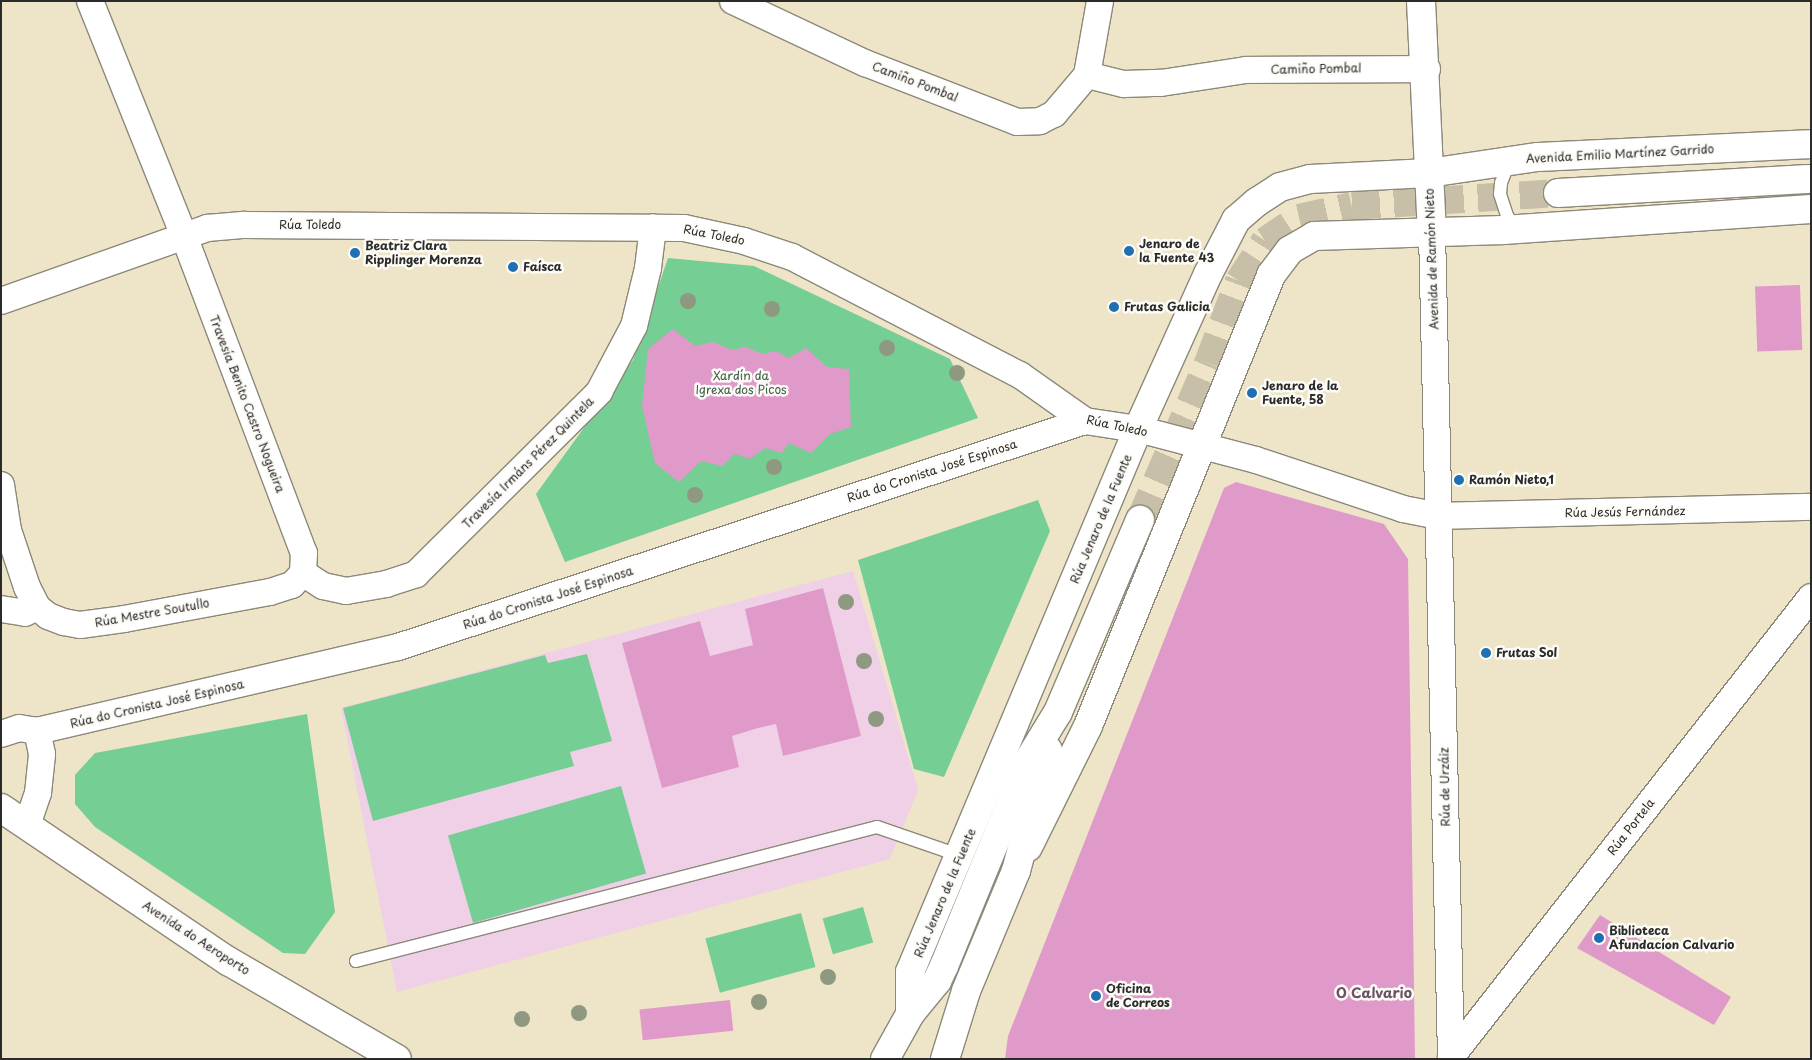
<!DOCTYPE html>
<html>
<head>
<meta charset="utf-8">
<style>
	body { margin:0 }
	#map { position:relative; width:1812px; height:1060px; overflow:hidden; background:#eee4c7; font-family:"Playpen Sans",sans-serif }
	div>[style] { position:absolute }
	.built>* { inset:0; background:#efd0e6 }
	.green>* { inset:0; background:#75ce94; transform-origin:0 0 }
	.building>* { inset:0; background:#e09aca; transform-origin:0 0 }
	.primary-tunnel>* { height:28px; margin-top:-14px; transform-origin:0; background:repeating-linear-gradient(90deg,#c7bfa8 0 28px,transparent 0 42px) }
	.roads { filter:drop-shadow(1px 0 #8c8879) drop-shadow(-1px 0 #8c8879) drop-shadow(0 1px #8c8879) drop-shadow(0 -1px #8c8879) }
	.lane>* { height:12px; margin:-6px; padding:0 6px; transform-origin:6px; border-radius:6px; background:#fff }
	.street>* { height:26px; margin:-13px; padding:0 13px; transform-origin:13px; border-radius:13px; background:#fff }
	.secondary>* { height:28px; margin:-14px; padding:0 14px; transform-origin:14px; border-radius:14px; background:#fff }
	.primary>* { height:28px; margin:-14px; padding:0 14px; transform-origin:14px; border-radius:14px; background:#fff }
	.trees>* { width:16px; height:16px; margin:-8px; border-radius:50%; background:#8f9982 }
	.dots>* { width:14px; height:14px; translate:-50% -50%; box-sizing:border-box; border:2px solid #fdfcf7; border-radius:50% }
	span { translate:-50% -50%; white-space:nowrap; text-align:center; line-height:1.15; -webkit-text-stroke:5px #fdfcf7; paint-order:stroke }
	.street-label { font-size:12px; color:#2b2b2b }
	.poi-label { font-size:12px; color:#2b2b2b; font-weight:700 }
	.left { translate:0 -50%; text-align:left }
	.park-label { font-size:12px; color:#415c4a }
	.neighbourhood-label { font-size:14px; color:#6a5263; font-weight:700 }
	.frame { position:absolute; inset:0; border:2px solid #2b2b2b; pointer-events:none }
</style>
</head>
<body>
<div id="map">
	<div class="built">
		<i style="clip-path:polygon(853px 571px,918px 790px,890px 859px,397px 992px,341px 708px)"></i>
	</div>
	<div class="green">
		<i style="clip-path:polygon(668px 258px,754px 266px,950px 359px,978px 418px,565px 562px,536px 494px,633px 360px)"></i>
		<i style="clip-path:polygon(1038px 500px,1050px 531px,944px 777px,914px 769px,858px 560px)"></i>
		<i style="clip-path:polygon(587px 654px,612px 741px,570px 752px,574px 766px,373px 821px,343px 708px,545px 655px,548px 663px)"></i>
		<i style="clip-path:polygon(307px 714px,335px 912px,305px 954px,283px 953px,95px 827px,75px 804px,75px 775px,95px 753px)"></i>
		<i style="left:621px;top:786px;width:91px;height:180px;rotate:74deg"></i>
		<i style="left:863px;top:907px;width:37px;height:42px;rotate:74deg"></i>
		<i style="left:801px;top:913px;width:56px;height:99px;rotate:75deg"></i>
	</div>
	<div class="building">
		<i style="left:1800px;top:285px;width:65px;height:45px;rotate:88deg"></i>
		<i style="clip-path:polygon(673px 329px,695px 346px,713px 342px,732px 350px,746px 347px,762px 354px,776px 351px,789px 358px,806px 348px,827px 367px,849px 369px,851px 427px,830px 434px,811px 453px,789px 443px,782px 453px,765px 448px,750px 459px,735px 454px,722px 466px,701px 461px,679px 482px,655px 463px,642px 406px,648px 349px)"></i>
		<i style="clip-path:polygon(1236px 482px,1384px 524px,1408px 559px,1415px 1059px,1005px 1059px,1008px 1036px,1224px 488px)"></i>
		<i style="clip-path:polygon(823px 588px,861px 736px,783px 756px,776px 724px,758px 728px,732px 736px,739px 767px,662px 788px,622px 643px,700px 621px,710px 656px,753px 645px,745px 609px)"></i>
		<i style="clip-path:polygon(1600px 915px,1731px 997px,1714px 1025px,1577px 948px)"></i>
		<i style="left:730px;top:1000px;width:31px;height:91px;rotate:84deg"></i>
	</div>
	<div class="primary-tunnel">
		<i style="left:1140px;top:520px;width:171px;rotate:-66.6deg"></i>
		<i style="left:1208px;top:363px;width:88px;rotate:-69.3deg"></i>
		<i style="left:1239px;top:281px;width:48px;rotate:-57deg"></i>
		<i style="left:1265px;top:241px;width:41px;rotate:-34.1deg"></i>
		<i style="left:1299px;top:218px;width:54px;rotate:-12.8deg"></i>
		<i style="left:1352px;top:206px;width:206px;rotate:-3.6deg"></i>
	</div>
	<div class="roads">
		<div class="lane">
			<i style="left:1509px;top:162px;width:22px;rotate:111deg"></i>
			<i style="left:1501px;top:183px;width:11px;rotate:95deg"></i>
			<i style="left:1500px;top:194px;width:23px;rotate:72deg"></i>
			<i style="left:1507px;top:216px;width:16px;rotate:50deg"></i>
			<i style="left:356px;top:961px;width:538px;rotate:-14.42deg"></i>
			<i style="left:877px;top:827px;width:89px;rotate:19deg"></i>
		</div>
		<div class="street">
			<i style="left:90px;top:1px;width:253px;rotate:68.2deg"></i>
			<i style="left:184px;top:236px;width:339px;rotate:69.3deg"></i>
			<i style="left:304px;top:553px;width:20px;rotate:93deg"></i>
			<i style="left:733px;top:1px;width:146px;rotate:25.2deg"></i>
			<i style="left:865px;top:63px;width:163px;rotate:21.2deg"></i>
			<i style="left:1017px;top:122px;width:23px;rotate:-2deg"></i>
			<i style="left:1040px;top:121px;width:16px;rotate:-27deg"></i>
			<i style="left:1054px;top:114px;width:51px;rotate:-49.8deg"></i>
			<i style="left:1087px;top:75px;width:38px;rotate:14deg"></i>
			<i style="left:1124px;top:84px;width:37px;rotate:-2deg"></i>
			<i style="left:1161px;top:83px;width:86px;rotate:-8.7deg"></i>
			<i style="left:1246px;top:70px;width:181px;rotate:-0.3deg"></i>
			<i style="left:1087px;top:75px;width:75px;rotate:-80deg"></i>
			<i style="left:1432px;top:232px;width:827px;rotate:88.68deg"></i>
			<i style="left:1px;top:301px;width:219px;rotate:-19.5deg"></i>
			<i style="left:207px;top:228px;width:38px;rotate:-5deg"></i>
			<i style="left:245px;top:225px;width:439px;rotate:0.4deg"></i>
			<i style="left:684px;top:228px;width:61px;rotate:12.2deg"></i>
			<i style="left:744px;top:241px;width:51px;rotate:18.4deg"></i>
			<i style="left:792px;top:257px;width:257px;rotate:27.4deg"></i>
			<i style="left:1020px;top:375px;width:80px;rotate:35.3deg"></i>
			<i style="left:1085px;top:421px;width:54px;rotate:8.6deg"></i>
			<i style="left:1138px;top:429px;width:122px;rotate:14.7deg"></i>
			<i style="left:1256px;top:460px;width:155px;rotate:18.4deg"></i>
			<i style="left:1403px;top:509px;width:36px;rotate:11deg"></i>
			<i style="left:1438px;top:516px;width:373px;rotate:-1.4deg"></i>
			<i style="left:1px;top:485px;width:46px;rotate:81.2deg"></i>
			<i style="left:8px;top:530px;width:60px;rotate:71.6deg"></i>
			<i style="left:27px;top:587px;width:22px;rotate:63deg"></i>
			<i style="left:37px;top:607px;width:14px;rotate:39deg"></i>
			<i style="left:48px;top:616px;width:17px;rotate:21deg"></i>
			<i style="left:64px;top:622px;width:16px;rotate:11deg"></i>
			<i style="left:80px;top:625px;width:44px;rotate:-7.8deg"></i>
			<i style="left:124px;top:619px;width:148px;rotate:-10.5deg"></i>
			<i style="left:270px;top:592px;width:23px;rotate:-18deg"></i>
			<i style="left:292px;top:585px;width:16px;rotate:-47deg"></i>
			<i style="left:303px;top:573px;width:24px;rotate:33deg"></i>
			<i style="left:323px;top:586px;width:24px;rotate:12deg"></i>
			<i style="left:346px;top:591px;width:41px;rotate:-9.9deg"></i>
			<i style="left:386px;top:584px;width:32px;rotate:-18deg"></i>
			<i style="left:416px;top:574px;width:258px;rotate:-44.8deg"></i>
			<i style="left:599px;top:392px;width:75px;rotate:-62.1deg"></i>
			<i style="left:634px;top:326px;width:60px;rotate:-76.4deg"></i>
			<i style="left:648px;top:268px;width:41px;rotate:-83deg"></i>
			<i style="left:1px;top:609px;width:24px;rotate:9deg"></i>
			<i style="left:25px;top:613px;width:13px;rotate:-27deg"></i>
			<i style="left:1px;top:734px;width:19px;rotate:-18deg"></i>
			<i style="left:19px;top:728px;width:18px;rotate:9deg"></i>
			<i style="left:37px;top:731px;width:371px;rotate:-13.1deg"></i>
			<i style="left:398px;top:647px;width:723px;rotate:-18.21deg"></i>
			<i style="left:27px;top:825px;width:34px;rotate:-71deg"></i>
			<i style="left:38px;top:793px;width:39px;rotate:-84deg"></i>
			<i style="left:42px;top:754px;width:24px;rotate:-102deg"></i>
			<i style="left:1451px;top:1057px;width:584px;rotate:-51.95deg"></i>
		</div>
		<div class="secondary">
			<i style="left:1421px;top:1px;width:231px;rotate:87.3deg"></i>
			<i style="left:1028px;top:847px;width:135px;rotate:-63.6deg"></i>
			<i style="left:1088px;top:726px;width:487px;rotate:-67.9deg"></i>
			<i style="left:1271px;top:275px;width:31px;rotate:-53deg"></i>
			<i style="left:1290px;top:250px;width:28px;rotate:-30deg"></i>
			<i style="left:1314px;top:236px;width:189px;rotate:-1.8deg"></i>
			<i style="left:1503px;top:230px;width:309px;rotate:-3.9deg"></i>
			<i style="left:910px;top:1014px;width:42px;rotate:-90deg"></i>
			<i style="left:910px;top:972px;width:589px;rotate:-67.22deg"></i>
			<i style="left:1138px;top:429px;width:170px;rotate:-65.7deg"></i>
			<i style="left:1208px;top:274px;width:61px;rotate:-62.6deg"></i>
			<i style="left:1236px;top:220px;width:28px;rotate:-41deg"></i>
			<i style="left:1257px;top:202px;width:27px;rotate:-33deg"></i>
			<i style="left:1280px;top:187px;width:31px;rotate:-15deg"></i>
			<i style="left:1310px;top:179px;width:119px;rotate:-2.9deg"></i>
			<i style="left:1429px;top:173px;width:110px;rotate:-8.4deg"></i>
			<i style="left:1538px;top:157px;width:273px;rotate:-2.7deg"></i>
		</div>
		<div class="primary">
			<i style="left:1558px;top:193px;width:253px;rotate:-3.2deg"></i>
			<i style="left:1px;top:808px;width:274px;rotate:34deg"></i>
			<i style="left:228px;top:961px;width:195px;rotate:30.1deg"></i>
			<i style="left:885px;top:1059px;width:51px;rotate:-60.9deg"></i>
			<i style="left:910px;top:1014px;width:43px;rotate:-50.7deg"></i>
			<i style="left:937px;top:981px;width:17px;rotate:-65deg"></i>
			<i style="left:944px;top:966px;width:222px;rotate:-67.7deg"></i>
			<i style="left:1028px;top:761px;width:57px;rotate:-58.5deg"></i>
			<i style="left:1058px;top:712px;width:209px;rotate:-66.9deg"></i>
			<i style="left:945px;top:1059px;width:71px;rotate:-72.8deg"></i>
			<i style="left:966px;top:991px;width:130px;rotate:-67.4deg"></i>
			<i style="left:1016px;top:871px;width:125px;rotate:-75.2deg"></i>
		</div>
	</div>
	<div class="trees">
		<i style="left:688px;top:301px"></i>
		<i style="left:772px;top:309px"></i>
		<i style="left:887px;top:348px"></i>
		<i style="left:957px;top:373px"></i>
		<i style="left:774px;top:467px"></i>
		<i style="left:695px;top:495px"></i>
		<i style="left:846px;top:602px"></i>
		<i style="left:864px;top:661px"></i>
		<i style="left:876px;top:719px"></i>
		<i style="left:828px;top:977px"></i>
		<i style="left:759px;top:1002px"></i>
		<i style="left:579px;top:1013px"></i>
		<i style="left:522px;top:1019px"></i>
	</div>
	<div class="dots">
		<i style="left:1129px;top:251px;background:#1f6fb2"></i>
		<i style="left:355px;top:253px;background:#1f6fb2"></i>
		<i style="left:513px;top:267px;background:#1f6fb2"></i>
		<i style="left:1114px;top:307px;background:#1f6fb2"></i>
		<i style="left:1252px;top:393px;background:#1f6fb2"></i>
		<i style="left:1459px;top:480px;background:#1f6fb2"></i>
		<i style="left:1486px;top:653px;background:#1f6fb2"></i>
		<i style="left:1599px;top:938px;background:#1f6fb2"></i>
		<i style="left:1096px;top:996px;background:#1f6fb2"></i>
	</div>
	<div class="street-label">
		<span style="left:1316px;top:69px;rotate:-1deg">Camiño Pombal</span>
		<span style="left:915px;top:82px;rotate:21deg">Camiño Pombal</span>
		<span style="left:1620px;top:154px;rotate:-3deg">Avenida Emilio Martínez Garrido</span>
		<span style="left:310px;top:225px">Rúa Toledo</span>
		<span style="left:714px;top:235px;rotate:11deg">Rúa Toledo</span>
		<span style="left:1432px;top:259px;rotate:-92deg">Avenida de Ramón Nieto</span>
		<span style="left:247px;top:404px;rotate:69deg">Travesía Benito Castro Nogueira</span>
		<span style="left:1117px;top:426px;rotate:12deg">Rúa Toledo</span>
		<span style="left:528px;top:463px;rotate:-45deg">Travesía Irmáns Pérez Quintela</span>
		<span style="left:932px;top:471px;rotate:-18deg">Rúa do Cronista José Espinosa</span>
		<span style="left:1625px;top:512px;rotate:-1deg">Rúa Jesús Fernández</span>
		<span style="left:1101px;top:519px;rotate:-67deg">Rúa Jenaro de la Fuente</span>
		<span style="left:548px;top:598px;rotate:-18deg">Rúa do Cronista José Espinosa</span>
		<span style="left:152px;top:613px;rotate:-10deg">Rúa Mestre Soutullo</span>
		<span style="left:157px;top:704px;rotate:-13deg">Rúa do Cronista José Espinosa</span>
		<span style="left:1445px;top:787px;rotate:-91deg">Rúa de Urzáiz</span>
		<span style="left:1631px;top:827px;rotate:-52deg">Rúa Portela</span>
		<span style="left:945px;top:893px;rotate:-67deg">Rúa Jenaro de la Fuente</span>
		<span style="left:196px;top:938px;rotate:33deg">Avenida do Aeroporto</span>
	</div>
	<div class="poi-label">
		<span class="left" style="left:1139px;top:251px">Jenaro de<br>la Fuente 43</span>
		<span class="left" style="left:365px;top:253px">Beatriz Clara<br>Ripplinger Morenza</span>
		<span class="left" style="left:523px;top:267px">Faísca</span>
		<span class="left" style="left:1124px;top:307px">Frutas Galicia</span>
		<span class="left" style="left:1262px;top:393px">Jenaro de la<br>Fuente, 58</span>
		<span class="left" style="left:1469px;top:480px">Ramón Nieto,1</span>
		<span class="left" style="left:1496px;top:653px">Frutas Sol</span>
		<span class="left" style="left:1609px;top:938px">Biblioteca<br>Afundacíon Calvario</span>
		<span class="left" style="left:1106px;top:996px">Oficina<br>de Correos</span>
	</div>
	<div class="park-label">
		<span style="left:741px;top:383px">Xardín da<br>Igrexa dos Picos</span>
	</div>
	<div class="neighbourhood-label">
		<span style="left:1374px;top:993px">O Calvario</span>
	</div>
	<div class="frame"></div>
</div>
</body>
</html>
